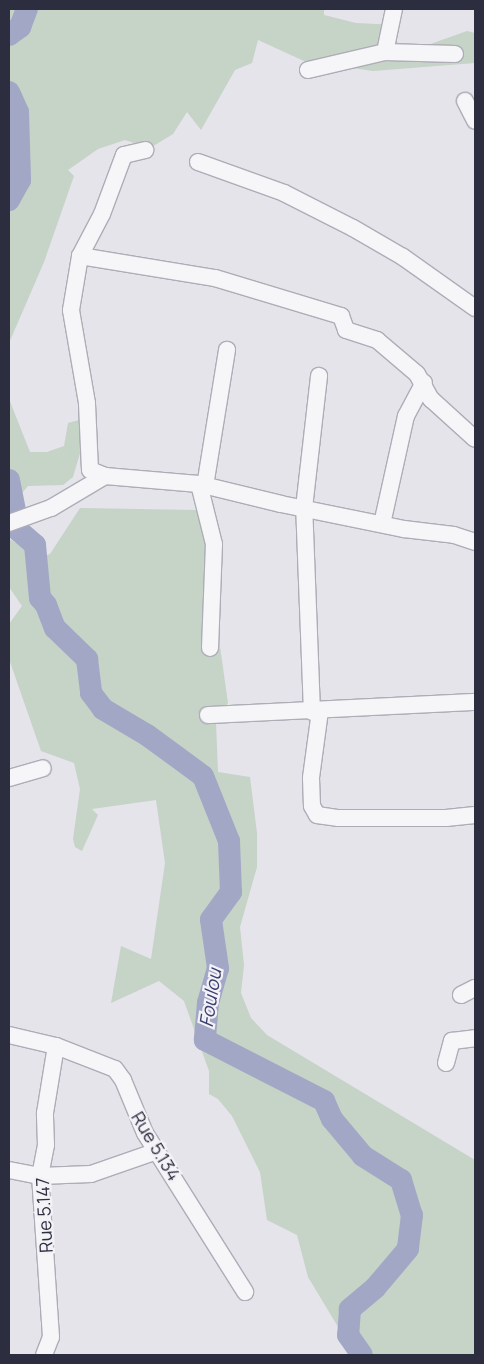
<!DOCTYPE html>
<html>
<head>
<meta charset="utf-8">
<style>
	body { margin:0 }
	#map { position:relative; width:484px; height:1364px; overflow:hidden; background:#e4e4ea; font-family:Manrope,sans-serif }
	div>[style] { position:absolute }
	.green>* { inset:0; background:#c6d3c7 }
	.river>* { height:22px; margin:-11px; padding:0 11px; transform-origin:11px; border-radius:11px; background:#a3a7c6 }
	.roads { filter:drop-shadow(1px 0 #adadb7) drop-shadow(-1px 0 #adadb7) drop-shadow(0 1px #adadb7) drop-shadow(0 -1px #adadb7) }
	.minor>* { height:16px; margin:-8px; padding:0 8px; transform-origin:8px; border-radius:8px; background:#f6f6f9 }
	span { translate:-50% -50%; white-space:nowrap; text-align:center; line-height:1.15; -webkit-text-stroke:4.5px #f3f3f7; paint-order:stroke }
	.street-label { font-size:18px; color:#2d2d40 }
	.water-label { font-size:19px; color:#3c3f70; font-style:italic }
	.frame { position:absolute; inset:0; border:10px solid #2d2d40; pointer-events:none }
</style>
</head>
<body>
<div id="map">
	<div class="green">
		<i style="clip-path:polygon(9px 9px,324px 9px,324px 15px,356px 23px,397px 25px,394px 40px,404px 47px,422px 47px,467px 31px,475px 33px,475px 63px,373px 71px,304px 61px,258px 40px,252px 63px,235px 70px,201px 130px,187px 112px,173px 134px,150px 148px,125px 140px,98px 149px,68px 170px,74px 176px,44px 262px,9px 343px)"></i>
		<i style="clip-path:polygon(9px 399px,30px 452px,47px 452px,64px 446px,68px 423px,79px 420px,83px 443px,73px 477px,63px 485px,28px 486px,9px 508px)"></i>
		<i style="clip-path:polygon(80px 508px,196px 510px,201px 513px,228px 703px,216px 723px,218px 772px,250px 777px,257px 833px,257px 867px,240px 927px,244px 965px,241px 993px,251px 1018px,267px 1035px,475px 1160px,475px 1355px,355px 1355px,308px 1277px,297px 1235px,267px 1220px,260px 1172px,232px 1116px,218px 1099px,209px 1094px,209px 1071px,184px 1001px,159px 981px,111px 1003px,121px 946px,151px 959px,165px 863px,156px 800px,92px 809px,98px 815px,82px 851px,75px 847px,73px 839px,80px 789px,74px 763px,41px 751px,9px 659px,9px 624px,22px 606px,9px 587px,9px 539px,41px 557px,50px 554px)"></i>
	</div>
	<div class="river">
		<i style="left:9px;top:35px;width:14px;rotate:-36deg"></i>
		<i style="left:20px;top:27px;width:19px;rotate:-69deg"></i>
		<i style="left:9px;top:92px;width:22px;rotate:66deg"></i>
		<i style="left:18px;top:112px;width:68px;rotate:88.3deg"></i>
		<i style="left:20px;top:180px;width:23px;rotate:119deg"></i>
		<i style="left:9px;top:480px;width:52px;rotate:78.9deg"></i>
		<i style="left:19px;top:531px;width:21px;rotate:41deg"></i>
		<i style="left:35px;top:545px;width:53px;rotate:84.6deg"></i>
		<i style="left:40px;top:598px;width:9px;rotate:49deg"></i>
		<i style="left:46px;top:605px;width:25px;rotate:69deg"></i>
		<i style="left:55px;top:628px;width:45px;rotate:44.1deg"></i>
		<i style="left:87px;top:659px;width:34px;rotate:83deg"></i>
		<i style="left:91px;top:693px;width:20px;rotate:53deg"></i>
		<i style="left:103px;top:709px;width:51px;rotate:30.6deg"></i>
		<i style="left:147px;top:735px;width:69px;rotate:36.2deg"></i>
		<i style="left:203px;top:776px;width:70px;rotate:68.2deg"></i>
		<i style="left:229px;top:841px;width:51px;rotate:87.8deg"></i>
		<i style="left:231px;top:892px;width:34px;rotate:126deg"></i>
		<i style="left:211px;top:920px;width:49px;rotate:81.7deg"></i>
		<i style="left:218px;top:968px;width:36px;rotate:106deg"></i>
		<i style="left:208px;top:1003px;width:37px;rotate:95deg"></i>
		<i style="left:205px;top:1040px;width:134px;rotate:27.1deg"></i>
		<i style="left:324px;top:1101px;width:20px;rotate:66deg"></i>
		<i style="left:332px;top:1119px;width:48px;rotate:50deg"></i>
		<i style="left:363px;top:1156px;width:45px;rotate:32.3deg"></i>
		<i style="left:401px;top:1180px;width:37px;rotate:73deg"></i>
		<i style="left:412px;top:1215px;width:34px;rotate:97deg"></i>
		<i style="left:408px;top:1249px;width:51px;rotate:130.2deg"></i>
		<i style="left:375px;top:1288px;width:33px;rotate:140deg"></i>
		<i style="left:350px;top:1309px;width:26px;rotate:94deg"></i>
		<i style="left:348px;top:1335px;width:24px;rotate:55deg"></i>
	</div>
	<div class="roads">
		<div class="minor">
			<i style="left:385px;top:52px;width:70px;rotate:1.6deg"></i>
			<i style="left:308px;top:70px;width:79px;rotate:-13.2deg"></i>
			<i style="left:385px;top:52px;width:44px;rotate:-78.2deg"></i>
			<i style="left:465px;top:101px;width:22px;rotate:63deg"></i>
			<i style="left:198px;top:162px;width:91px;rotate:19.8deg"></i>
			<i style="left:284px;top:193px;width:77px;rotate:26.9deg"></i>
			<i style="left:353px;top:228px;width:58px;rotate:30.1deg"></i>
			<i style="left:403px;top:257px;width:88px;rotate:35.3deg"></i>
			<i style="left:80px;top:256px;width:137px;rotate:9.3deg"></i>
			<i style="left:215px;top:278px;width:132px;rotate:16.8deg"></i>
			<i style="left:341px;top:316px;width:15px;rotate:70deg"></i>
			<i style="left:346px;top:330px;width:33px;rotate:18deg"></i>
			<i style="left:377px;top:340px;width:52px;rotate:40.4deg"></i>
			<i style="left:417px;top:374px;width:29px;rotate:61deg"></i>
			<i style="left:431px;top:399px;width:59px;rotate:42.3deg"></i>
			<i style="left:105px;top:476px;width:16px;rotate:-158deg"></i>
			<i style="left:90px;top:470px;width:67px;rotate:-92.6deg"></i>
			<i style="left:87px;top:403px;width:94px;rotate:-99.8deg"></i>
			<i style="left:71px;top:310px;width:55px;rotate:-80.5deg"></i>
			<i style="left:80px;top:256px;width:47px;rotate:-62.4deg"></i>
			<i style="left:102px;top:214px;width:63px;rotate:-69.6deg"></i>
			<i style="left:124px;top:155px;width:22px;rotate:-13deg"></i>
			<i style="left:199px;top:484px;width:62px;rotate:76deg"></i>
			<i style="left:214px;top:544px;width:104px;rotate:92.2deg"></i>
			<i style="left:205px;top:486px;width:138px;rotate:-80.8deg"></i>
			<i style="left:9px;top:523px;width:45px;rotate:-19.7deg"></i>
			<i style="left:51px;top:508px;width:63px;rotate:-30.7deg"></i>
			<i style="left:105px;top:476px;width:94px;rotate:4.9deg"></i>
			<i style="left:199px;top:484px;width:84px;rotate:13.7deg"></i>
			<i style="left:281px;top:504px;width:126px;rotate:11.5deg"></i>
			<i style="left:404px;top:529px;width:50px;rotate:6.8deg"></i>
			<i style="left:454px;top:535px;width:22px;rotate:18deg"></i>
			<i style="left:382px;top:524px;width:111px;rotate:-77.5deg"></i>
			<i style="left:406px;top:416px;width:38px;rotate:-62deg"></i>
			<i style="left:320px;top:711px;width:68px;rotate:97.7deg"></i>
			<i style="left:311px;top:778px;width:28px;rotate:88deg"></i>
			<i style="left:312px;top:806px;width:10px;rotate:61deg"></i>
			<i style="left:317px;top:815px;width:22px;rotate:8deg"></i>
			<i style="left:339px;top:818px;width:107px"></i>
			<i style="left:446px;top:818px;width:29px;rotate:-6deg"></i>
			<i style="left:312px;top:712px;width:204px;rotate:-92.2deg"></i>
			<i style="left:304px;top:508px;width:133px;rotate:-83.5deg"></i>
			<i style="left:208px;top:715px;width:267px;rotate:-2.8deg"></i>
			<i style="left:9px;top:778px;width:35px;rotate:-16deg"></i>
			<i style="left:461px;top:995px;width:16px;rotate:-27deg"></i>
			<i style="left:9px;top:1035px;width:48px;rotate:13.2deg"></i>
			<i style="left:56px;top:1046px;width:63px;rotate:21.3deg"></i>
			<i style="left:115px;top:1069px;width:14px;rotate:54deg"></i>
			<i style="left:123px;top:1080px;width:57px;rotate:67.5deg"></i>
			<i style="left:145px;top:1133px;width:188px;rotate:57.8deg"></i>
			<i style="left:446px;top:1063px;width:23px;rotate:-75deg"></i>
			<i style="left:452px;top:1041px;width:23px;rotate:-7deg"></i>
			<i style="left:9px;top:1170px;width:32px;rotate:11deg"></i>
			<i style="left:40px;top:1176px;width:51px;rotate:-2.2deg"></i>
			<i style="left:91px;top:1174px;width:70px;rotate:-19.2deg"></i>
			<i style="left:44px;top:1355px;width:19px;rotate:-69deg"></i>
			<i style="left:51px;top:1337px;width:161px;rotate:-93.9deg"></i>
			<i style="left:40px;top:1176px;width:32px;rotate:-79deg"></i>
			<i style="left:46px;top:1145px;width:32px;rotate:-92deg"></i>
			<i style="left:45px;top:1113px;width:68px;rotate:-80.7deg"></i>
		</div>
	</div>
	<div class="street-label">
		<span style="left:156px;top:1146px;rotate:59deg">Rue 5.134</span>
		<span style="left:44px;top:1215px;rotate:-93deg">Rue 5.147</span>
	</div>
	<div class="water-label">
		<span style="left:211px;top:998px;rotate:-81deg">Foulou</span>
	</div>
	<div class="frame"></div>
</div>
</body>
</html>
